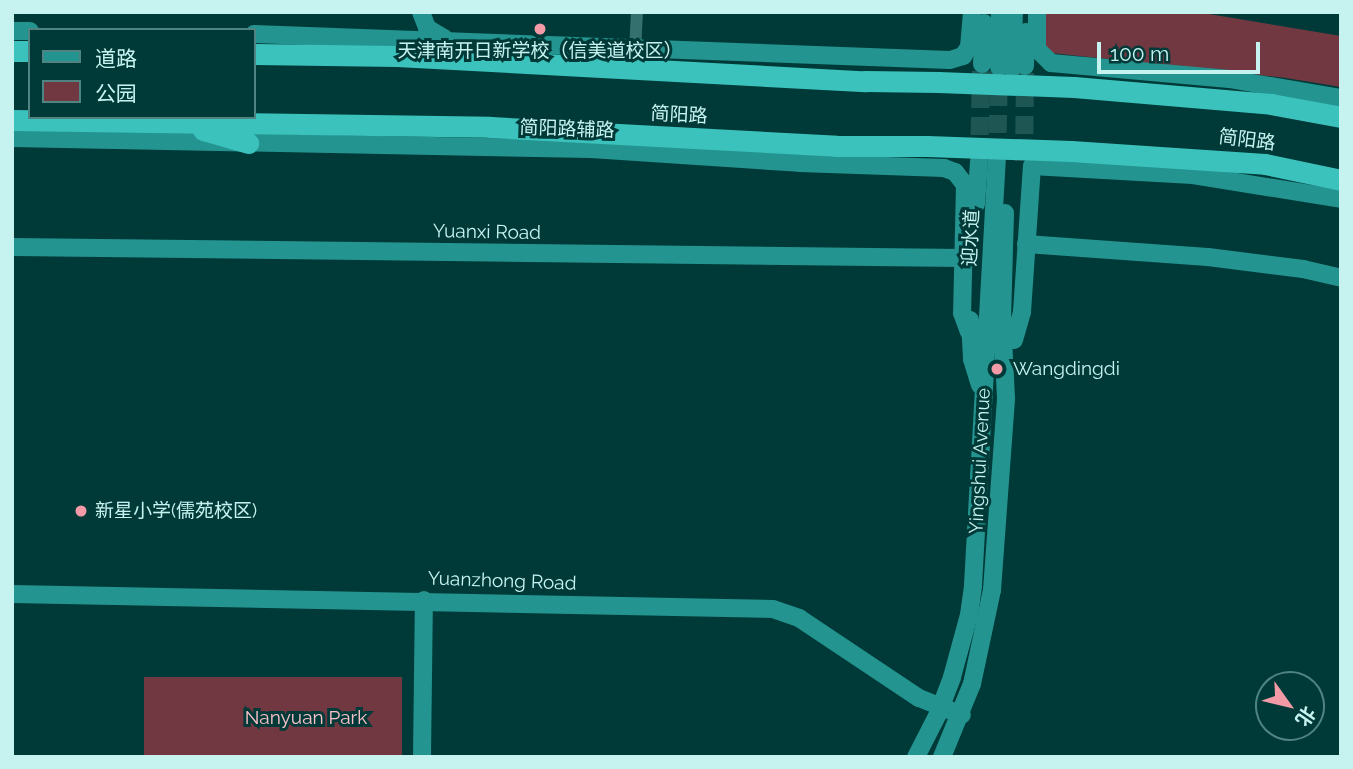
<!DOCTYPE html>
<html>
<head>
<meta charset="utf-8">
<style>
	body { margin:0 }
	#map { position:relative; width:1353px; height:769px; overflow:hidden; background:#003a38; font-family:Raleway,"Noto Sans SC",sans-serif }
	div>[style] { position:absolute }
	.green>* { inset:0; background:#713842; transform-origin:0 0 }
	.secondary-tunnel>* { height:18px; margin-top:-9px; transform-origin:0; background:repeating-linear-gradient(90deg,#1e5654 0 18px,transparent 0 27px) }
	.street>* { height:12px; margin:-6px; padding:0 6px; transform-origin:6px; border-radius:6px; background:#34716e }
	.secondary>* { height:18px; margin:-9px; padding:0 9px; transform-origin:9px; border-radius:9px; background:#23948f }
	.highway>* { height:21px; margin:-10.5px; padding:0 10.5px; transform-origin:10.5px; border-radius:10.5px; background:#3cc2bc }
	.highway-bridge>* { height:21px; margin:-10.5px; padding:0 10.5px; transform-origin:10.5px; border-radius:10.5px; background:#3cc2bc }
	.dots>* { width:19px; height:19px; translate:-50% -50%; box-sizing:border-box; border:4px solid #003a38; border-radius:50% }
	span { translate:-50% -50%; white-space:nowrap; text-align:center; line-height:1.15; -webkit-text-stroke:6px #003a38; paint-order:stroke }
	.poi-label { font-size:19px; color:#c6f3f0 }
	.left { translate:0 -50%; text-align:left }
	.street-label { font-size:19px; color:#c6f3f0 }
	.park-label { font-size:19px; color:#fcc2c9 }
	.frame { position:absolute; inset:0; border:14px solid #c6f3f0; pointer-events:none }
	.legend { position:absolute; left:28px; top:28px; width:228px; height:91px; box-sizing:border-box; background:#003a38; border:2px solid #4f8482; margin:0; padding:9px 12px; list-style:none; font-size:21px; color:#c6f3f0 }
	.legend li { display:flex; align-items:center; gap:14px; height:35px }
	.legend b { width:35px; border:2px solid #4f8482 }
	.north { position:absolute; left:1255px; top:671px; width:70px; height:70px; box-sizing:border-box; background:#003a38; border:2px solid #4f8482; border-radius:50%; rotate:124deg; font-size:19px; font-weight:700; line-height:28px; text-align:center; color:#c6f3f0 }
	.north::after { content:''; display:block; margin:auto; width:24px; height:32px; background:#f39aa7; clip-path:polygon(50% 0,100% 100%,50% 72%,0 100%) }
	.scale { position:absolute; left:1097px; top:42px; width:163px; height:32px; box-sizing:border-box; border:4px solid #c6f3f0; border-top:0; padding-left:9px; font-size:21px; line-height:24px; white-space:nowrap; color:#c6f3f0; -webkit-text-stroke:5px #003a38; paint-order:stroke }
</style>
</head>
<body>
<div id="map">
	<div class="green">
		<i style="clip-path:polygon(1045px 12px,1197px 12px,1341px 36px,1341px 87px,1286px 78px,1051px 53px,1043px 43px)"></i>
		<i style="left:144px;top:677px;width:258px;height:80px"></i>
	</div>
	<div class="secondary-tunnel">
		<i style="left:997px;top:160px;width:89px;rotate:-88.7deg"></i>
		<i style="left:1024px;top:161px;width:88px;rotate:-89.3deg"></i>
		<i style="left:979px;top:162px;width:91px;rotate:-88.7deg"></i>
	</div>
	<div class="street">
		<i style="left:635px;top:50px;width:38px;rotate:-87deg"></i>
	</div>
	<div class="secondary">
		<i style="left:421px;top:12px;width:17px;rotate:69deg"></i>
		<i style="left:427px;top:28px;width:21px;rotate:31deg"></i>
		<i style="left:1037px;top:12px;width:37px;rotate:90deg"></i>
		<i style="left:1037px;top:49px;width:20px;rotate:45deg"></i>
		<i style="left:1051px;top:63px;width:179px;rotate:5.1deg"></i>
		<i style="left:1229px;top:79px;width:114px;rotate:9.6deg"></i>
		<i style="left:12px;top:31px;width:18px"></i>
		<i style="left:254px;top:34px;width:696px;rotate:2.14deg"></i>
		<i style="left:950px;top:60px;width:14px;rotate:-17deg"></i>
		<i style="left:963px;top:56px;width:11px;rotate:-56deg"></i>
		<i style="left:969px;top:47px;width:35px;rotate:-85deg"></i>
		<i style="left:982px;top:64px;width:41px;rotate:-87.2deg"></i>
		<i style="left:1025px;top:66px;width:34px;rotate:-88deg"></i>
		<i style="left:999px;top:67px;width:55px;rotate:-89deg"></i>
		<i style="left:1012px;top:68px;width:56px;rotate:-88deg"></i>
		<i style="left:12px;top:138px;width:579px;rotate:1.09deg"></i>
		<i style="left:591px;top:149px;width:209px;rotate:3.8deg"></i>
		<i style="left:800px;top:163px;width:144px;rotate:2deg"></i>
		<i style="left:944px;top:168px;width:12px;rotate:20deg"></i>
		<i style="left:955px;top:172px;width:16px;rotate:52deg"></i>
		<i style="left:965px;top:185px;width:128px;rotate:91.3deg"></i>
		<i style="left:962px;top:313px;width:20px;rotate:70deg"></i>
		<i style="left:976px;top:204px;width:42px;rotate:-85.9deg"></i>
		<i style="left:1026px;top:244px;width:182px;rotate:4.1deg"></i>
		<i style="left:1208px;top:257px;width:96px;rotate:7.2deg"></i>
		<i style="left:1303px;top:269px;width:39px;rotate:13deg"></i>
		<i style="left:12px;top:247px;width:950px;rotate:0.66deg"></i>
		<i style="left:970px;top:320px;width:39px;rotate:87deg"></i>
		<i style="left:972px;top:359px;width:27px;rotate:73deg"></i>
		<i style="left:1014px;top:340px;width:29px;rotate:-74deg"></i>
		<i style="left:1022px;top:312px;width:146px;rotate:-86.1deg"></i>
		<i style="left:1032px;top:166px;width:161px;rotate:3.2deg"></i>
		<i style="left:1193px;top:175px;width:150px;rotate:9.2deg"></i>
		<i style="left:12px;top:594px;width:761px;rotate:1.13deg"></i>
		<i style="left:773px;top:609px;width:28px;rotate:19deg"></i>
		<i style="left:799px;top:618px;width:144px;rotate:33.7deg"></i>
		<i style="left:919px;top:698px;width:46px;rotate:21.6deg"></i>
		<i style="left:422px;top:757px;width:157px;rotate:-89.3deg"></i>
		<i style="left:916px;top:757px;width:48px;rotate:-62.9deg"></i>
		<i style="left:938px;top:714px;width:40px;rotate:-69deg"></i>
		<i style="left:952px;top:677px;width:64px;rotate:-74.7deg"></i>
		<i style="left:969px;top:615px;width:30px;rotate:-82deg"></i>
		<i style="left:973px;top:585px;width:426px;rotate:-86.8deg"></i>
		<i style="left:942px;top:757px;width:79px;rotate:-67.7deg"></i>
		<i style="left:972px;top:684px;width:96px;rotate:-78deg"></i>
		<i style="left:992px;top:590px;width:193px;rotate:-85.8deg"></i>
		<i style="left:1006px;top:398px;width:78px;rotate:-92.9deg"></i>
		<i style="left:1002px;top:320px;width:107px;rotate:-88.4deg"></i>
	</div>
	<div class="highway">
		<i style="left:12px;top:51px;width:18px"></i>
		<i style="left:254px;top:54px;width:143px;rotate:0.8deg"></i>
		<i style="left:397px;top:56px;width:469px;rotate:3.1deg"></i>
		<i style="left:865px;top:81px;width:73px;rotate:0.8deg"></i>
		<i style="left:1074px;top:87px;width:198px;rotate:4.9deg"></i>
		<i style="left:1271px;top:104px;width:71px;rotate:10.5deg"></i>
		<i style="left:12px;top:120px;width:478px;rotate:0.8deg"></i>
		<i style="left:490px;top:127px;width:347px;rotate:3.1deg"></i>
		<i style="left:836px;top:146px;width:91px"></i>
		<i style="left:203px;top:130px;width:47px;rotate:16.1deg"></i>
		<i style="left:1071px;top:151px;width:194px;rotate:3.8deg"></i>
		<i style="left:1265px;top:164px;width:78px;rotate:11.9deg"></i>
	</div>
	<div class="highway-bridge">
		<i style="left:938px;top:82px;width:136px;rotate:2.1deg"></i>
		<i style="left:927px;top:146px;width:144px;rotate:2deg"></i>
	</div>
	<div class="dots">
		<i style="left:540px;top:29px;background:#f39aa7"></i>
		<i style="left:997px;top:369px;background:#f39aa7"></i>
		<i style="left:81px;top:511px;background:#f39aa7"></i>
	</div>
	<div class="poi-label">
		<span style="left:540px;top:51px">天津南开日新学校（信美道校区）</span>
		<span class="left" style="left:1013px;top:369px">Wangdingdi</span>
		<span class="left" style="left:95px;top:511px">新星小学(儒苑校区)</span>
	</div>
	<div class="street-label">
		<span style="left:679px;top:115px;rotate:3deg">简阳路</span>
		<span style="left:567px;top:129px;rotate:2deg">简阳路辅路</span>
		<span style="left:1247px;top:140px;rotate:7deg">简阳路</span>
		<span style="left:487px;top:232px;rotate:1deg">Yuanxi Road</span>
		<span style="left:971px;top:238px;rotate:-87deg">迎水道</span>
		<span style="left:980px;top:461px;rotate:-87deg">Yingshui Avenue</span>
		<span style="left:502px;top:581px;rotate:2deg">Yuanzhong Road</span>
	</div>
	<div class="park-label">
		<span style="left:306px;top:718px">Nanyuan Park</span>
	</div>
	<div class="frame"></div>
	<ul class="legend">
	<li><b style="height:9px;background:#23948f"></b>道路</li>
	<li><b style="height:19px;background:#713842"></b>公园</li>
	</ul>
	<div class="north">北</div>
	<div class="scale">100 m</div>
</div>
</body>
</html>
